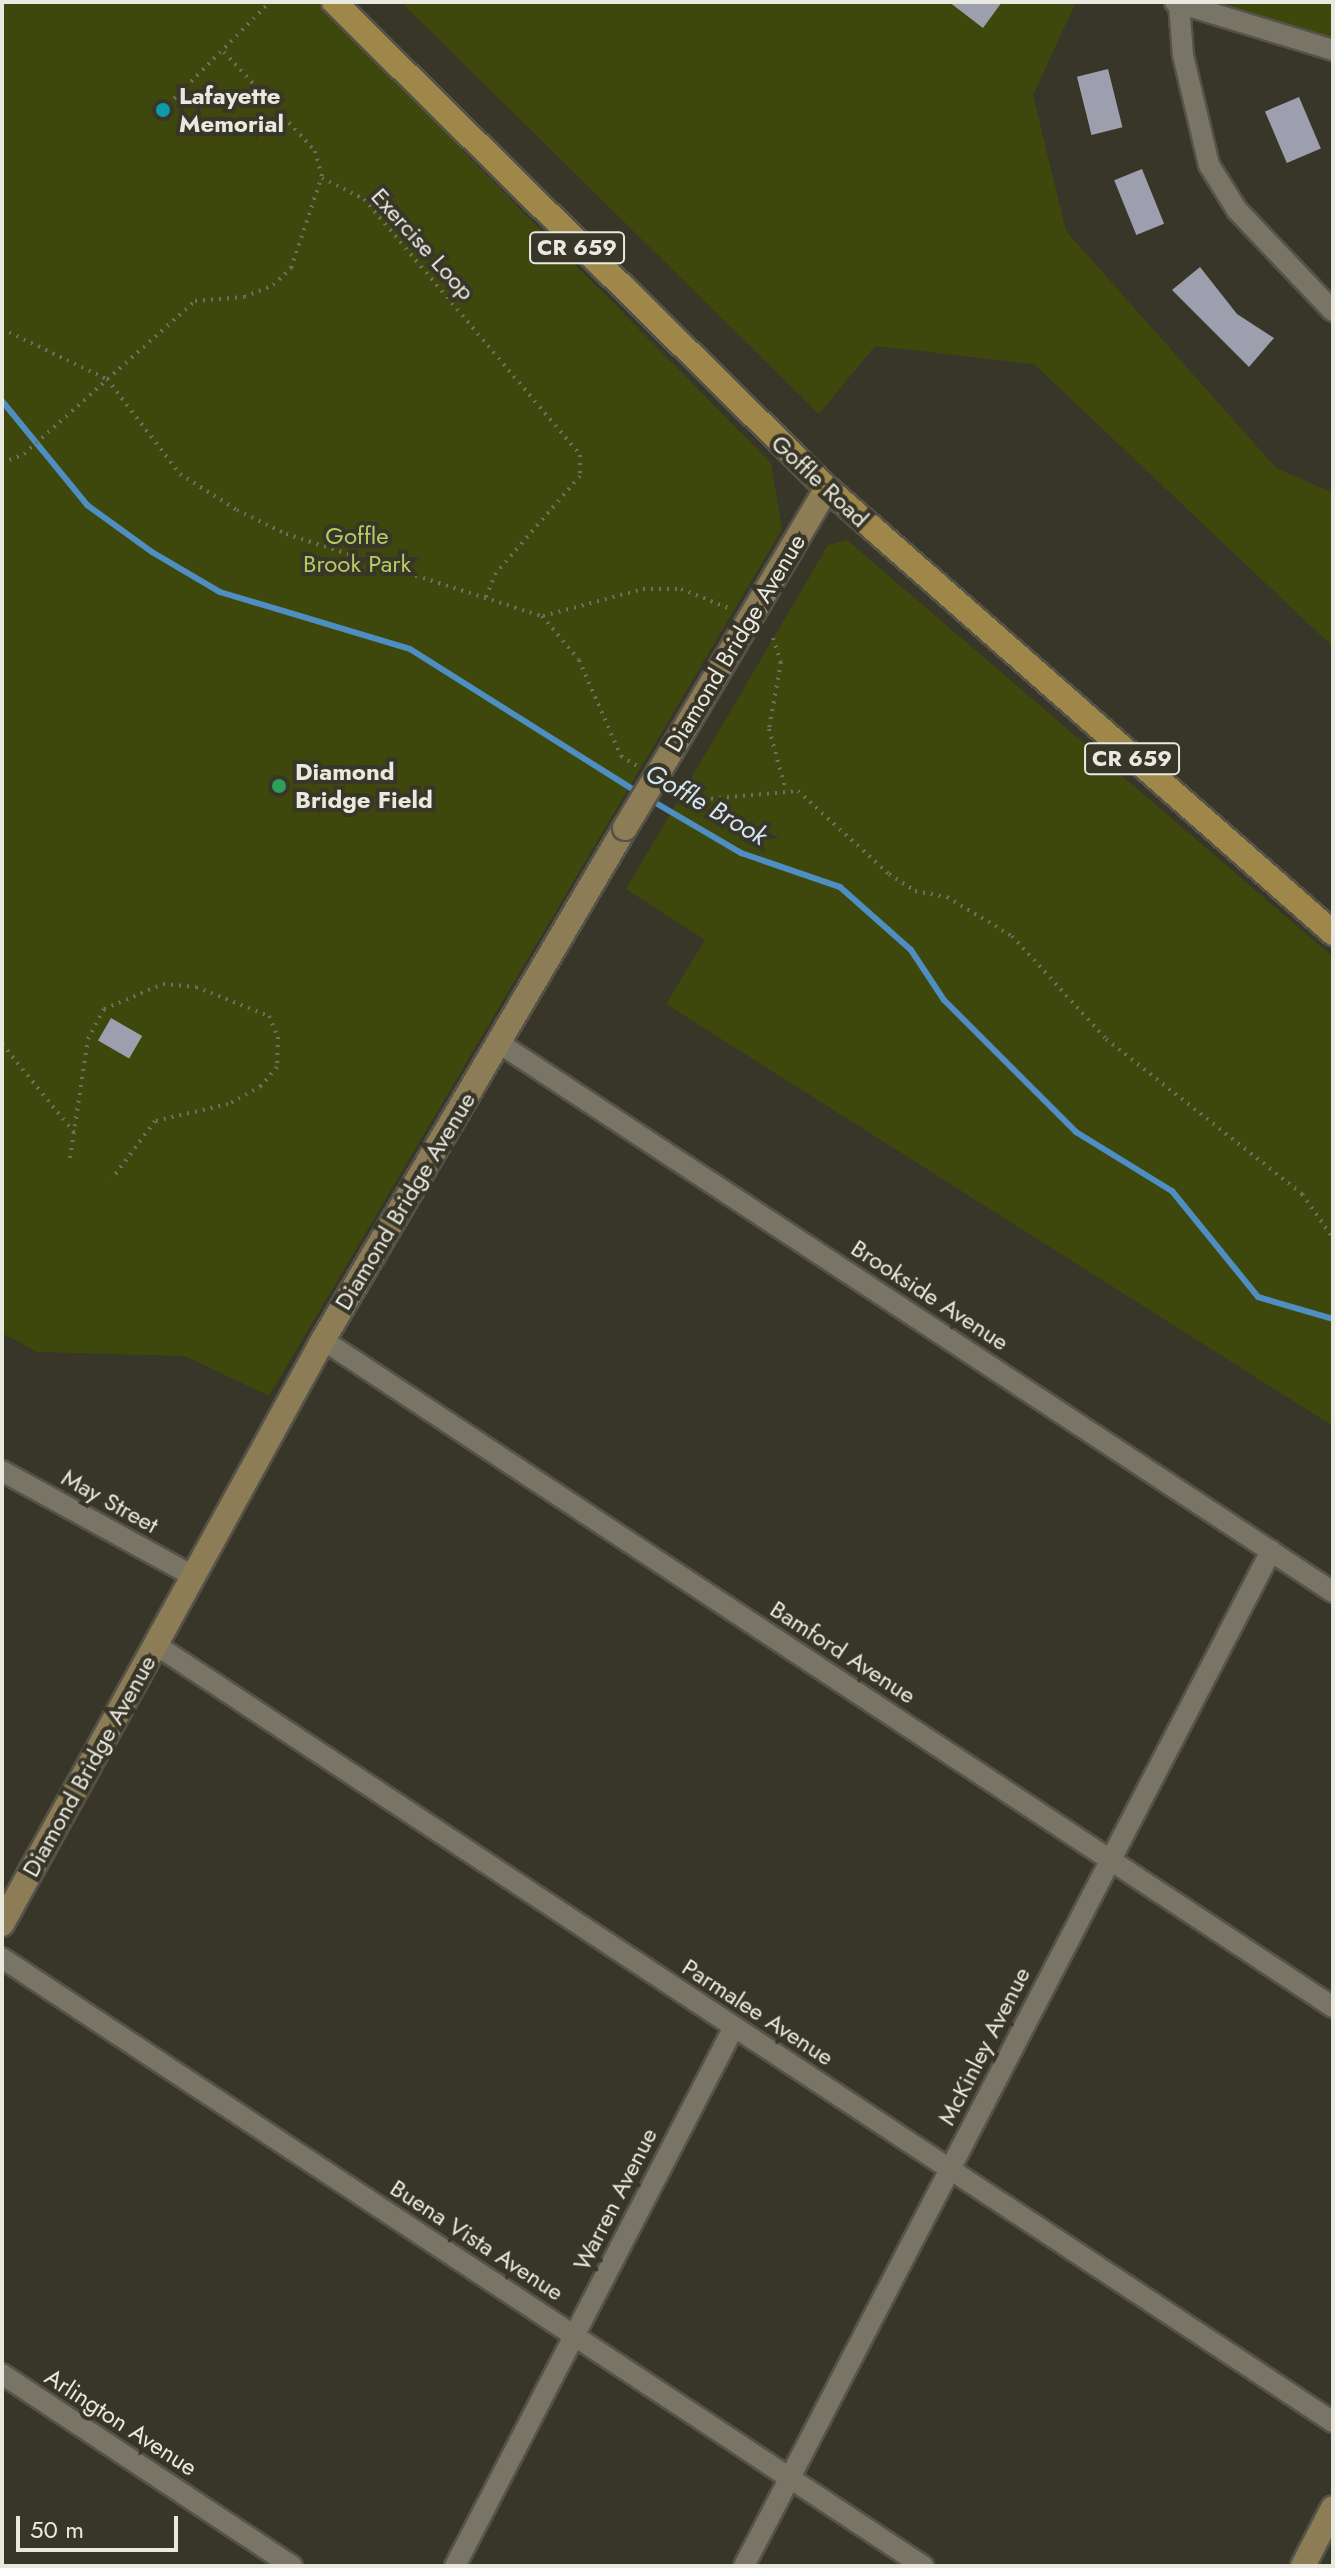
<!DOCTYPE html>
<html>
<head>
<meta charset="utf-8">
<style>
	body { margin:0 }
	#map { position:relative; width:1335px; height:2568px; overflow:hidden; background:#383628; font-family:Jost,sans-serif }
	div>[style] { position:absolute }
	.green>* { inset:0; background:#3e480c }
	.stream>* { height:6px; margin:-3px; padding:0 3px; transform-origin:3px; border-radius:3px; background:#4f8ec2 }
	.building>* { inset:0; background:#9d9eae; transform-origin:0 0 }
	.path>* { height:4px; margin-top:-2px; transform-origin:0; background:repeating-linear-gradient(90deg,#706e62 0 2px,transparent 0 8px) }
	.roads { filter:drop-shadow(2px 0 #555247) drop-shadow(-2px 0 #555247) drop-shadow(0 2px #555247) drop-shadow(0 -2px #555247) }
	.street>* { height:20px; margin:-10px; padding:0 10px; transform-origin:10px; border-radius:10px; background:#787566 }
	.secondary>* { height:24px; margin:-12px; padding:0 12px; transform-origin:12px; border-radius:12px; background:#8c7d57 }
	.primary>* { height:24px; margin:-12px; padding:0 12px; transform-origin:12px; border-radius:12px; background:#9f8649 }
	.bridges { filter:drop-shadow(2px 0 #555247) drop-shadow(-2px 0 #555247) drop-shadow(0 2px #555247) drop-shadow(0 -2px #555247) }
	.secondary-bridge>* { height:24px; margin:-12px; padding:0 12px; transform-origin:12px; border-radius:12px; background:#8c7d57 }
	.dots>* { width:22px; height:22px; translate:-50% -50%; box-sizing:border-box; border:4px solid #383628; border-radius:50% }
	span { translate:-50% -50%; white-space:nowrap; text-align:center; line-height:1.15; -webkit-text-stroke:8px #383628; paint-order:stroke }
	.shield-label span { padding:2px 6px; background:#383628; border:2px solid; border-radius:6px; -webkit-text-stroke-width:0 }
	.shield-label { font-size:22px; color:#eae9e0; font-weight:700 }
	.poi-label { font-size:24px; color:#eae9e0; font-weight:700 }
	.left { translate:0 -50%; text-align:left }
	.street-label { font-size:24px; color:#eae9e0 }
	.park-label { font-size:24px; color:#b6cb63 }
	.water-label { font-size:26px; color:#d5e5f4; font-style:italic }
	.frame { position:absolute; inset:0; border:4px solid #eae9e0; pointer-events:none }
	.scale { position:absolute; left:16px; top:2516px; width:162px; height:36px; box-sizing:border-box; border:4px solid #eae9e0; border-top:0; padding-left:10px; font-size:24px; line-height:28px; white-space:nowrap; color:#eae9e0; -webkit-text-stroke:6px #383628; paint-order:stroke }
</style>
</head>
<body>
<div id="map">
	<div class="green">
		<i style="clip-path:polygon(2px 2px,316px 2px,771px 463px,782px 529px,269px 1396px,185px 1356px,37px 1352px,2px 1333px)"></i>
		<i style="clip-path:polygon(401px 2px,1076px 2px,1033px 95px,1066px 231px,1276px 468px,1333px 493px,1333px 647px,1034px 364px,875px 346px,819px 414px)"></i>
		<i style="clip-path:polygon(1186px 2px,1333px 2px,1333px 48px)"></i>
		<i style="clip-path:polygon(847px 540px,1333px 957px,1333px 1426px,666px 1004px,705px 940px,626px 889px,828px 545px)"></i>
	</div>
	<div class="stream">
		<i style="left:2px;top:401px;width:134px;rotate:50.7deg"></i>
		<i style="left:87px;top:505px;width:80px;rotate:35.9deg"></i>
		<i style="left:152px;top:552px;width:79px;rotate:30.5deg"></i>
		<i style="left:220px;top:592px;width:198px;rotate:16.7deg"></i>
		<i style="left:410px;top:649px;width:271px;rotate:32.2deg"></i>
		<i style="left:649px;top:799px;width:107px;rotate:30.4deg"></i>
		<i style="left:741px;top:853px;width:105px;rotate:19deg"></i>
		<i style="left:840px;top:887px;width:95px;rotate:41.6deg"></i>
		<i style="left:911px;top:950px;width:60px;rotate:56.6deg"></i>
		<i style="left:944px;top:1000px;width:187px;rotate:45deg"></i>
		<i style="left:1076px;top:1132px;width:113px;rotate:31.6deg"></i>
		<i style="left:1172px;top:1191px;width:136px;rotate:50.9deg"></i>
		<i style="left:1258px;top:1297px;width:78px;rotate:16.3deg"></i>
	</div>
	<div class="building">
		<i style="clip-path:polygon(949px 2px,1002px 2px,983px 28px)"></i>
		<i style="left:1108px;top:69px;width:60px;height:32px;rotate:76deg"></i>
		<i style="left:1299px;top:97px;width:56px;height:37px;rotate:67deg"></i>
		<i style="left:1142px;top:169px;width:59px;height:30px;rotate:68deg"></i>
		<i style="clip-path:polygon(1200px 267px,1237px 314px,1274px 338px,1249px 367px,1172px 290px)"></i>
		<i style="left:111px;top:1018px;width:36px;height:26px;rotate:30deg"></i>
	</div>
	<div class="path">
		<i style="left:224px;top:52px;width:134px;rotate:47.4deg"></i>
		<i style="left:315px;top:151px;width:28px;rotate:75deg"></i>
		<i style="left:163px;top:110px;width:152px;rotate:-45.3deg"></i>
		<i style="left:322px;top:178px;width:47px;rotate:26.6deg"></i>
		<i style="left:364px;top:199px;width:335px;rotate:49.8deg"></i>
		<i style="left:580px;top:455px;width:21px;rotate:90deg"></i>
		<i style="left:580px;top:476px;width:128px;rotate:130.9deg"></i>
		<i style="left:496px;top:573px;width:26px;rotate:113deg"></i>
		<i style="left:2px;top:329px;width:116px;rotate:25.5deg"></i>
		<i style="left:107px;top:379px;width:120px;rotate:52.5deg"></i>
		<i style="left:180px;top:474px;width:67px;rotate:32.3deg"></i>
		<i style="left:237px;top:510px;width:55px;rotate:26.1deg"></i>
		<i style="left:286px;top:534px;width:269px;rotate:17.8deg"></i>
		<i style="left:542px;top:616px;width:57px;rotate:49.9deg"></i>
		<i style="left:579px;top:660px;width:105px;rotate:66.4deg"></i>
		<i style="left:621px;top:756px;width:19px;rotate:32deg"></i>
		<i style="left:2px;top:463px;width:24px;rotate:-22deg"></i>
		<i style="left:24px;top:454px;width:229px;rotate:-41.8deg"></i>
		<i style="left:195px;top:301px;width:49px;rotate:-4.7deg"></i>
		<i style="left:244px;top:297px;width:31px;rotate:-22deg"></i>
		<i style="left:273px;top:285px;width:25px;rotate:-43deg"></i>
		<i style="left:291px;top:268px;width:94px;rotate:-71.4deg"></i>
		<i style="left:543px;top:616px;width:104px;rotate:-15.1deg"></i>
		<i style="left:643px;top:589px;width:38px"></i>
		<i style="left:681px;top:589px;width:54px;rotate:21.8deg"></i>
		<i style="left:773px;top:638px;width:25px;rotate:72deg"></i>
		<i style="left:781px;top:662px;width:68px;rotate:100.2deg"></i>
		<i style="left:769px;top:729px;width:64px;rotate:74.7deg"></i>
		<i style="left:676px;top:789px;width:22px;rotate:30deg"></i>
		<i style="left:695px;top:800px;width:103px;rotate:-5deg"></i>
		<i style="left:798px;top:791px;width:123px;rotate:42.4deg"></i>
		<i style="left:889px;top:874px;width:31px;rotate:33deg"></i>
		<i style="left:915px;top:891px;width:33px;rotate:11deg"></i>
		<i style="left:947px;top:897px;width:76px;rotate:31deg"></i>
		<i style="left:1012px;top:936px;width:139px;rotate:47.6deg"></i>
		<i style="left:1106px;top:1039px;width:250px;rotate:38.3deg"></i>
		<i style="left:1302px;top:1194px;width:54px;rotate:54.8deg"></i>
		<i style="left:2px;top:1044px;width:119px;rotate:50.8deg"></i>
		<i style="left:70px;top:1158px;width:120px;rotate:-81.4deg"></i>
		<i style="left:88px;top:1039px;width:34px;rotate:-62deg"></i>
		<i style="left:104px;top:1009px;width:64px;rotate:-23deg"></i>
		<i style="left:163px;top:984px;width:33px;rotate:5deg"></i>
		<i style="left:196px;top:987px;width:79px;rotate:21.7deg"></i>
		<i style="left:269px;top:1016px;width:23px;rotate:67deg"></i>
		<i style="left:278px;top:1037px;width:30px;rotate:92deg"></i>
		<i style="left:277px;top:1067px;width:25px;rotate:130deg"></i>
		<i style="left:261px;top:1086px;width:38px;rotate:151deg"></i>
		<i style="left:228px;top:1104px;width:75px;rotate:166.9deg"></i>
		<i style="left:155px;top:1121px;width:72px;rotate:126.6deg"></i>
	</div>
	<div class="roads">
		<div class="street">
			<i style="left:1175px;top:2px;width:165px;rotate:16.9deg"></i>
			<i style="left:1179px;top:4px;width:51px;rotate:85.5deg"></i>
			<i style="left:1183px;top:55px;width:113px;rotate:76.7deg"></i>
			<i style="left:1209px;top:165px;width:53px;rotate:58.1deg"></i>
			<i style="left:1237px;top:210px;width:139px;rotate:46.5deg"></i>
			<i style="left:499px;top:1043px;width:998px;rotate:33.36deg"></i>
			<i style="left:323px;top:1340px;width:1210px;rotate:33.44deg"></i>
			<i style="left:2px;top:1471px;width:218px;rotate:28.8deg"></i>
			<i style="left:156px;top:1645px;width:1410px;rotate:33.43deg"></i>
			<i style="left:2px;top:1958px;width:1104px;rotate:33.43deg"></i>
			<i style="left:2px;top:2374px;width:348px;rotate:33.5deg"></i>
			<i style="left:455px;top:2566px;width:607px;rotate:-62.63deg"></i>
			<i style="left:744px;top:2566px;width:1144px;rotate:-62.56deg"></i>
		</div>
		<div class="secondary">
			<i style="left:672px;top:750px;width:304px;rotate:-59.4deg"></i>
			<i style="left:2px;top:1924px;width:666px;rotate:-61.2deg"></i>
			<i style="left:323px;top:1340px;width:594px;rotate:-59.47deg"></i>
			<i style="left:1303px;top:2566px;width:65px;rotate:-62.7deg"></i>
		</div>
		<div class="primary">
			<i style="left:334px;top:2px;width:692px;rotate:44.59deg"></i>
			<i style="left:827px;top:488px;width:674px;rotate:41.33deg"></i>
		</div>
	</div>
	<div class="bridges">
		<div class="secondary-bridge">
			<i style="left:625px;top:828px;width:91px;rotate:-58.9deg"></i>
		</div>
	</div>
	<div class="dots">
		<i style="left:163px;top:110px;background:#0f9aa8"></i>
		<i style="left:279px;top:786px;background:#2e9e5b"></i>
	</div>
	<div class="shield-label">
		<span style="left:577px;top:248px">CR 659</span>
		<span style="left:1132px;top:759px">CR 659</span>
	</div>
	<div class="poi-label">
		<span class="left" style="left:179px;top:110px">Lafayette<br>Memorial</span>
		<span class="left" style="left:295px;top:786px">Diamond<br>Bridge Field</span>
	</div>
	<div class="street-label">
		<span style="left:423px;top:244px;rotate:48deg">Exercise Loop</span>
		<span style="left:820px;top:481px;rotate:43deg">Goffle Road</span>
		<span style="left:735px;top:643px;rotate:-59deg">Diamond Bridge Avenue</span>
		<span style="left:405px;top:1201px;rotate:-59deg">Diamond Bridge Avenue</span>
		<span style="left:930px;top:1295px;rotate:33deg">Brookside Avenue</span>
		<span style="left:110px;top:1501px;rotate:29deg">May Street</span>
		<span style="left:843px;top:1652px;rotate:33deg">Bamford Avenue</span>
		<span style="left:89px;top:1766px;rotate:-61deg">Diamond Bridge Avenue</span>
		<span style="left:758px;top:2012px;rotate:33deg">Parmalee Avenue</span>
		<span style="left:984px;top:2046px;rotate:-63deg">McKinley Avenue</span>
		<span style="left:615px;top:2199px;rotate:-63deg">Warren Avenue</span>
		<span style="left:477px;top:2240px;rotate:33deg">Buena Vista Avenue</span>
		<span style="left:121px;top:2422px;rotate:33deg">Arlington Avenue</span>
	</div>
	<div class="park-label">
		<span style="left:357px;top:550px">Goffle<br>Brook Park</span>
	</div>
	<div class="water-label">
		<span style="left:706px;top:805px;rotate:30deg">Goffle Brook</span>
	</div>
	<div class="frame"></div>
	<div class="scale">50 m</div>
</div>
</body>
</html>
